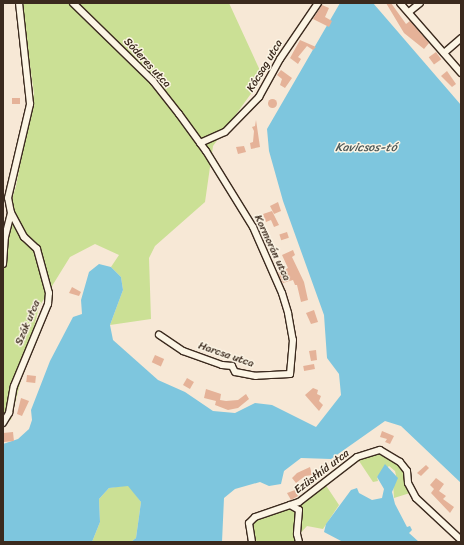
<!DOCTYPE html>
<html>
<head>
<meta charset="utf-8">
<style>
	body { margin:0 }
	#map { position:relative; width:464px; height:545px; overflow:hidden; background:#f7e8d6; font-family:Sriracha,sans-serif }
	div>[style] { position:absolute }
	.green>* { inset:0; background:#cbe095 }
	.water>* { inset:0; background:#7ec6de }
	.building>* { inset:0; background:#e5b298; transform-origin:0 0 }
	.round { border-radius:50% }
	.roads { filter:drop-shadow(1px 0 #3b2a1e) drop-shadow(-1px 0 #3b2a1e) drop-shadow(0 1px #3b2a1e) drop-shadow(0 -1px #3b2a1e) }
	.minor>* { height:6px; margin:-3px; padding:0 3px; transform-origin:3px; border-radius:3px; background:#fcf5e5 }
	span { translate:-50% -50%; white-space:nowrap; text-align:center; line-height:1.15; -webkit-text-stroke:3px #fcf5e5; paint-order:stroke }
	.street-label { font-size:11px; color:#3b2a1e }
	.water-label { font-size:12px; color:#4f5958; font-style:italic }
	.frame { position:absolute; inset:0; border:4px solid #3b2a1e; pointer-events:none }
</style>
</head>
<body>
<div id="map">
	<div class="green">
		<i style="clip-path:polygon(21px 3px,229px 3px,263px 77px,213px 146px,205px 202px,155px 246px,149px 258px,151px 319px,110px 325px,123px 290px,121px 277px,111px 267px,119px 255px,95px 244px,70px 257px,39px 307px,11px 420px,3px 419px,3px 229px,16px 186px,34px 93px)"></i>
		<i style="clip-path:polygon(380px 452px,399px 463px,404px 472px,410px 493px,394px 498px,393px 484px,397px 480px,395px 471px,389px 466px,377px 477px,378px 481px,373px 482px,359px 461px)"></i>
		<i style="clip-path:polygon(325px 484px,339px 505px,323px 529px,307px 526px,295px 539px,298px 542px,257px 542px,251px 531px,254px 522px)"></i>
		<i style="clip-path:polygon(129px 485px,141px 502px,136px 538px,131px 542px,92px 542px,100px 522px,99px 499px,109px 488px)"></i>
	</div>
	<div class="water">
		<i style="clip-path:polygon(340px 3px,373px 3px,461px 105px,461px 483px,401px 426px,385px 421px,331px 459px,301px 458px,284px 471px,281px 484px,269px 486px,260px 482px,235px 489px,224px 498px,222px 542px,131px 542px,136px 538px,141px 502px,128px 486px,109px 488px,99px 499px,100px 522px,92px 542px,3px 542px,3px 444px,18px 439px,29px 429px,32px 420px,31px 410px,50px 361px,73px 317px,82px 314px,81px 300px,89px 272px,99px 264px,111px 267px,121px 277px,123px 290px,110px 325px,113px 340px,158px 380px,185px 392px,213px 411px,235px 413px,255px 403px,272px 405px,316px 427px,341px 395px,339px 374px,327px 358px,324px 315px,283px 201px,269px 151px,267px 129px)"></i>
		<i style="clip-path:polygon(385px 464px,398px 478px,392px 492px,395px 504px,407px 527px,410px 526px,412px 530px,409px 533px,419px 542px,343px 542px,324px 532px,326px 524px,351px 490px,357px 488px,359px 493px,372px 500px,382px 498px,384px 489px,377px 477px)"></i>
	</div>
	<div class="building">
		<i style="clip-path:polygon(386px 3px,391px 3px,406px 24px,410px 21px,429px 43px,424px 49px,404px 33px)"></i>
		<i style="clip-path:polygon(322px 5px,329px 8px,325px 17px,332px 21px,329px 27px,313px 19px)"></i>
		<i style="clip-path:polygon(300px 40px,316px 47px,313px 50px,307px 46px,298px 57px,301px 59px,298px 64px,290px 58px)"></i>
		<i style="left:436px;top:52px;width:9px;height:9px;rotate:54deg"></i>
		<i style="clip-path:polygon(281px 70px,292px 78px,285px 88px,280px 85px,282px 79px,277px 75px)"></i>
		<i style="clip-path:polygon(447px 71px,456px 84px,452px 87px,441px 76px)"></i>
		<i style="left:12px;top:98px;width:8px;height:6px"></i>
		<i class="round" style="left:267.5px;top:98.5px;width:9px;height:9px"></i>
		<i style="clip-path:polygon(256px 120px,260px 147px,251px 149px,250px 143px,253px 142px,254px 131px,252px 127px,255px 126px)"></i>
		<i style="clip-path:polygon(244px 146px,246px 152px,238px 154px,236px 147px)"></i>
		<i style="clip-path:polygon(278px 202px,281px 211px,274px 214px,270px 206px)"></i>
		<i style="clip-path:polygon(272px 211px,279px 225px,274px 227px,271px 220px,266px 222px,263px 214px)"></i>
		<i style="left:287px;top:232px;width:6px;height:8px;rotate:72deg"></i>
		<i style="clip-path:polygon(293px 250px,295px 255px,292px 257px,304px 282px,308px 300px,301px 302px,297px 285px,295px 285px,293px 280px,283px 283px,278px 273px,288px 268px,282px 255px)"></i>
		<i style="clip-path:polygon(72px 287px,81px 292px,79px 296px,69px 293px)"></i>
		<i style="clip-path:polygon(314px 310px,318px 322px,311px 324px,306px 313px)"></i>
		<i style="clip-path:polygon(316px 350px,317px 360px,311px 361px,309px 351px)"></i>
		<i style="left:155px;top:355px;width:10px;height:8px;rotate:24deg"></i>
		<i style="left:314px;top:364px;width:5px;height:11px;rotate:79deg"></i>
		<i style="left:27px;top:375px;width:9px;height:7px;rotate:6deg"></i>
		<i style="left:187px;top:378px;width:8px;height:8px;rotate:30deg"></i>
		<i style="clip-path:polygon(313px 388px,318px 390px,317px 394px,321px 396px,319px 401px,323px 405px,319px 411px,305px 395px)"></i>
		<i style="clip-path:polygon(206px 389px,221px 394px,220px 400px,226px 401px,238px 400px,246px 394px,249px 399px,238px 408px,228px 410px,215px 405px,216px 401px,204px 398px)"></i>
		<i style="clip-path:polygon(21px 398px,29px 401px,22px 416px,17px 414px)"></i>
		<i style="clip-path:polygon(382px 431px,394px 436px,390px 444px,385px 442px,387px 439px,380px 437px)"></i>
		<i style="left:13px;top:432px;width:9px;height:10px;rotate:84deg"></i>
		<i style="clip-path:polygon(426px 465px,429px 468px,421px 476px,417px 473px)"></i>
		<i style="clip-path:polygon(310px 467px,312px 475px,305px 476px,296px 483px,292px 478px,297px 473px)"></i>
		<i style="clip-path:polygon(436px 478px,444px 484px,439px 491px,446px 496px,443px 499px,454px 507px,450px 513px,431px 493px,434px 489px,430px 485px)"></i>
		<i style="clip-path:polygon(295px 490px,298px 496px,291px 500px,287px 493px)"></i>
	</div>
	<div class="roads">
		<div class="minor">
			<i style="left:73px;top:3px;width:112px;rotate:44.3deg"></i>
			<i style="left:153px;top:81px;width:42px;rotate:51.8deg"></i>
			<i style="left:179px;top:114px;width:46px;rotate:53.9deg"></i>
			<i style="left:206px;top:151px;width:89px;rotate:58.3deg"></i>
			<i style="left:253px;top:227px;width:72px;rotate:66.3deg"></i>
			<i style="left:282px;top:293px;width:21px;rotate:73deg"></i>
			<i style="left:288px;top:313px;width:27px;rotate:80deg"></i>
			<i style="left:293px;top:340px;width:34px;rotate:95deg"></i>
			<i style="left:290px;top:374px;width:34px;rotate:177deg"></i>
			<i style="left:256px;top:376px;width:21px;rotate:-169deg"></i>
			<i style="left:235px;top:372px;width:7px;rotate:-117deg"></i>
			<i style="left:232px;top:366px;width:10px;rotate:-174deg"></i>
			<i style="left:222px;top:365px;width:41px;rotate:-160.3deg"></i>
			<i style="left:183px;top:351px;width:29px;rotate:-146deg"></i>
			<i style="left:400px;top:3px;width:93px;rotate:48.9deg"></i>
			<i style="left:409px;top:12px;width:14px;rotate:-39deg"></i>
			<i style="left:444px;top:53px;width:23px;rotate:-41deg"></i>
			<i style="left:200px;top:143px;width:27px;rotate:-24deg"></i>
			<i style="left:225px;top:132px;width:49px;rotate:-45.8deg"></i>
			<i style="left:259px;top:97px;width:43px;rotate:-61.1deg"></i>
			<i style="left:280px;top:59px;width:68px;rotate:-55.8deg"></i>
			<i style="left:3px;top:264px;width:27px;rotate:-86deg"></i>
			<i style="left:5px;top:237px;width:25px;rotate:-76deg"></i>
			<i style="left:11px;top:213px;width:15px;rotate:-101deg"></i>
			<i style="left:8px;top:198px;width:97px;rotate:-76.8deg"></i>
			<i style="left:30px;top:104px;width:102px;rotate:-96.2deg"></i>
			<i style="left:3px;top:423px;width:12px;rotate:-59deg"></i>
			<i style="left:9px;top:413px;width:27px;rotate:-80deg"></i>
			<i style="left:14px;top:386px;width:89px;rotate:-67.5deg"></i>
			<i style="left:48px;top:304px;width:11px;rotate:-85deg"></i>
			<i style="left:49px;top:293px;width:46px;rotate:-105.3deg"></i>
			<i style="left:37px;top:249px;width:18px;rotate:-137deg"></i>
			<i style="left:24px;top:237px;width:27px;rotate:-118deg"></i>
			<i style="left:290px;top:505px;width:10px;rotate:29deg"></i>
			<i style="left:299px;top:510px;width:24px;rotate:95deg"></i>
			<i style="left:297px;top:534px;width:8px;rotate:76deg"></i>
			<i style="left:252px;top:542px;width:19px;rotate:-99deg"></i>
			<i style="left:249px;top:523px;width:8px;rotate:-45deg"></i>
			<i style="left:255px;top:517px;width:46px;rotate:-18.8deg"></i>
			<i style="left:299px;top:502px;width:73px;rotate:-37.8deg"></i>
			<i style="left:357px;top:457px;width:24px;rotate:-17deg"></i>
			<i style="left:380px;top:450px;width:23px;rotate:31deg"></i>
			<i style="left:400px;top:462px;width:11px;rotate:52deg"></i>
			<i style="left:407px;top:471px;width:12px;rotate:85deg"></i>
			<i style="left:408px;top:483px;width:17px;rotate:62deg"></i>
			<i style="left:416px;top:498px;width:62px;rotate:43deg"></i>
		</div>
	</div>
	<div class="street-label">
		<span style="left:147px;top:63px;rotate:47deg">Sóderes utca</span>
		<span style="left:265px;top:66px;rotate:-59deg">Kócsag utca</span>
		<span style="left:272px;top:248px;rotate:65deg">Kormorán utca</span>
		<span style="left:28px;top:323px;rotate:-67deg">Szák utca</span>
		<span style="left:226px;top:355px;rotate:19deg">Harcsa utca</span>
		<span style="left:322px;top:472px;rotate:-37deg">Ezüsthíd utca</span>
	</div>
	<div class="water-label">
		<span style="left:366px;top:148px">Kavicsos-tó</span>
	</div>
	<div class="frame"></div>
</div>
</body>
</html>
